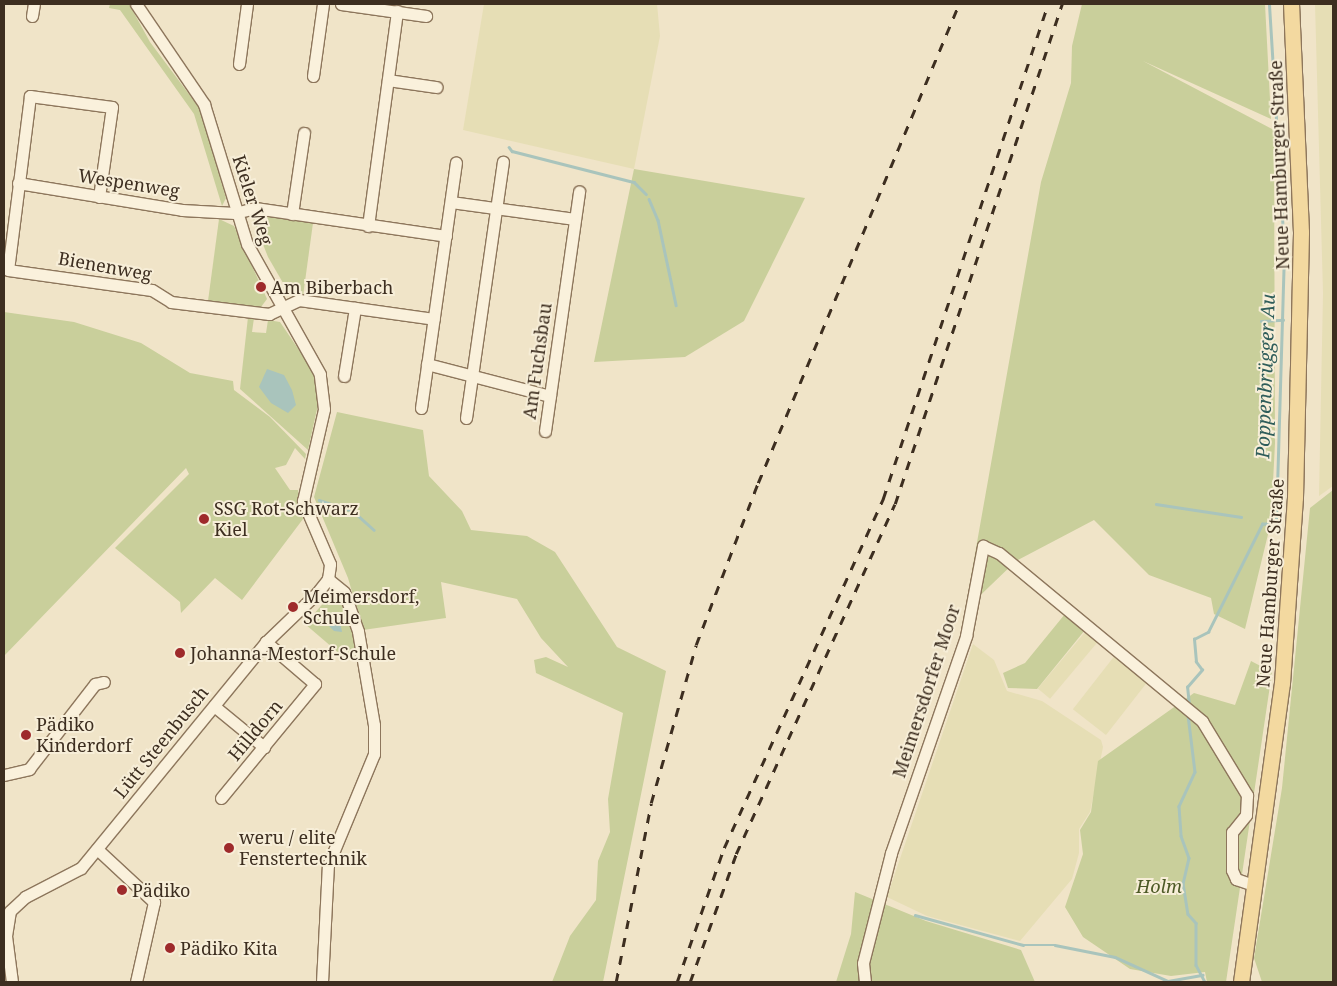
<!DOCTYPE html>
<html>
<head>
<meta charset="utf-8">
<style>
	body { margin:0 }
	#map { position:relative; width:1337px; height:986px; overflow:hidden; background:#f0e4c8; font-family:"Noto Serif",serif }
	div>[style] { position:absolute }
	.farmland>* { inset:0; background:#e6deb5; transform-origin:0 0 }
	.green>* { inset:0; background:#c9cf9b }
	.water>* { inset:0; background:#a9c4bc }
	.stream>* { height:2.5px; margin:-1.25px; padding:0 1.25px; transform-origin:1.25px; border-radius:1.25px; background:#a9c4bc }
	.roads { filter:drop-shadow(1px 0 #8d765c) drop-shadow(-1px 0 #8d765c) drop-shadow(0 1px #8d765c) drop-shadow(0 -1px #8d765c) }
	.minor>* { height:11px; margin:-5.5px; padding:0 5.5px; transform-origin:5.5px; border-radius:5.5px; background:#faf1dc }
	.major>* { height:15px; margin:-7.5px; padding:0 7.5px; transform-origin:7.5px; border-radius:7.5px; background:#f3d9a0 }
	.rail>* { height:2.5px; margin-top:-1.25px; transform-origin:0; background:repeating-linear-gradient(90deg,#3d2e20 0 9px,transparent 0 18px) }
	.dots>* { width:14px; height:14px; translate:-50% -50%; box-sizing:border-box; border:2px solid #f7eed8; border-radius:50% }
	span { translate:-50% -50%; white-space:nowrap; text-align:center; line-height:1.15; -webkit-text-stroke:4px #f7eed8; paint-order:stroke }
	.street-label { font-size:18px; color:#3d2e20 }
	.poi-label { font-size:18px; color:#3d2e20 }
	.left { translate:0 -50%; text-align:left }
	.park-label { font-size:18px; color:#4d5a26; font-style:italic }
	.water-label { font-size:19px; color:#2f5d5a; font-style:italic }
	.frame { position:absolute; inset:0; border:5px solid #3d2e20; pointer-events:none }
</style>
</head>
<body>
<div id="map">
	<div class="farmland">
		<i style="clip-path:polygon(484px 4px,657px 4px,660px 36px,634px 169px,463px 130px)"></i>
		<i style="clip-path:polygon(1315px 4px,1333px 4px,1333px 486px,1319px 496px,1323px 293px)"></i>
		<i style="left:1086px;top:631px;width:16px;height:75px;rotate:40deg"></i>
		<i style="clip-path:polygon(973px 644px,994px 660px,1007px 691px,1042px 701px,1101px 740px,1103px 747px,1090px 812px,1079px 829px,1079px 853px,1072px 879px,1020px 941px,927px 916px,887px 897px)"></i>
		<i style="left:1116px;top:654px;width:42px;height:70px;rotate:38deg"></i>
	</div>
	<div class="green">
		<i style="clip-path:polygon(110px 4px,129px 4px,150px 42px,200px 109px,226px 198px,222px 206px,194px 114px,120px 10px,109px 8px)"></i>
		<i style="clip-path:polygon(1082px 4px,1265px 4px,1271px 119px,1143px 61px,1274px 130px,1275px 443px,1271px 522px,1245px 629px,1214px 614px,1211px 598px,1149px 575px,1094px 520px,1016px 561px,965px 610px,1041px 182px,1071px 83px,1072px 46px)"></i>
		<i style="clip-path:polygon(634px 169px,805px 198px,744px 321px,685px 357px,594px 362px)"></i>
		<i style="clip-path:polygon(255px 212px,313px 223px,303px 296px,290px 295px,268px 257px,253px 219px)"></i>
		<i style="clip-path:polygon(219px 219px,234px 226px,267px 299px,261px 307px,208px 301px)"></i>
		<i style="clip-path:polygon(4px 312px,74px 322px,141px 343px,190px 373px,233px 381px,234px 390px,270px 417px,306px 454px,305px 459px,295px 448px,286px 465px,275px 468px,290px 490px,298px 490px,303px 519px,242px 600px,215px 578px,181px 613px,180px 602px,115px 548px,189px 474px,186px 468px,4px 656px)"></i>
		<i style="clip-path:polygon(248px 317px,254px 318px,252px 332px,266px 333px,268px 320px,280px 322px,316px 375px,321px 391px,308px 450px,240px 389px)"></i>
		<i style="clip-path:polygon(337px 412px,423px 430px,429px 476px,462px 511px,471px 530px,527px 536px,555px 552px,617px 647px,666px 671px,603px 982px,552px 982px,570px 936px,596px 900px,598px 861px,610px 832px,608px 799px,623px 713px,536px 673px,534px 660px,546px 657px,568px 667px,541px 638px,517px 599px,441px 582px,446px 618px,363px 630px,348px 578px,314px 497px)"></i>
		<i style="clip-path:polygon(1333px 490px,1333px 982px,1262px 982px,1254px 958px,1282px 788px,1310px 508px)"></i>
		<i style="clip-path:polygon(342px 597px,358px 652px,340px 654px,305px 624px,327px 599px)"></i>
		<i style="clip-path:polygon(1065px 614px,1085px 630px,1037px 689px,1008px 688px,1003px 673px,1025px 663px)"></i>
		<i style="clip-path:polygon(1251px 661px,1272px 672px,1226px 982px,1207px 982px,1205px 972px,1171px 976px,1130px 969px,1083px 937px,1065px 907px,1083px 854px,1080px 830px,1091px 812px,1098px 761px,1194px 693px,1235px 705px)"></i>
		<i style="clip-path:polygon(855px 892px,926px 921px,1021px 950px,1035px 982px,836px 982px,851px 934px)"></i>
	</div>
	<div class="water">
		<i style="clip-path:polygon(267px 369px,284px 375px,292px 390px,296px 405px,288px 413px,271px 403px,259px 387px)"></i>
		<i style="clip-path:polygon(329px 612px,339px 617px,342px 632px,334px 631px,325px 622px)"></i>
	</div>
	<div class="stream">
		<i style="left:509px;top:147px;width:5px;rotate:53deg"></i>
		<i style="left:512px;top:151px;width:126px;rotate:14.3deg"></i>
		<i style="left:634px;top:182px;width:17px;rotate:45deg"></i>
		<i style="left:649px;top:199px;width:23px;rotate:67deg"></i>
		<i style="left:658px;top:220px;width:87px;rotate:78deg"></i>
		<i style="left:1261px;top:321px;width:22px;rotate:-3deg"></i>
		<i style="left:319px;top:500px;width:36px;rotate:18deg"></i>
		<i style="left:353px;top:511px;width:28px;rotate:42deg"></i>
		<i style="left:1156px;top:504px;width:86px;rotate:8.7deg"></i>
		<i style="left:1189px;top:705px;width:18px;rotate:-96deg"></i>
		<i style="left:1187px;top:687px;width:23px;rotate:-49deg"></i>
		<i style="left:1202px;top:670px;width:10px;rotate:-127deg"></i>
		<i style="left:1196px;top:662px;width:23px;rotate:-95deg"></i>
		<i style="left:1194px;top:639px;width:16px;rotate:-27deg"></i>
		<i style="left:1208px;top:632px;width:121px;rotate:-63.4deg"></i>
		<i style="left:1262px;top:524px;width:14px;rotate:-8deg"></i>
		<i style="left:1276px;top:522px;width:272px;rotate:-88.3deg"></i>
		<i style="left:1284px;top:250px;width:246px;rotate:-93.5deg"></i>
		<i style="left:1188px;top:715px;width:57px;rotate:83deg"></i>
		<i style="left:1195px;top:772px;width:38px;rotate:115deg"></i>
		<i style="left:1179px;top:806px;width:30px;rotate:86deg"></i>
		<i style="left:1181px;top:836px;width:23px;rotate:70deg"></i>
		<i style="left:1189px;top:858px;width:26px;rotate:103deg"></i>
		<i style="left:1183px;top:883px;width:31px;rotate:81deg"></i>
		<i style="left:1188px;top:914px;width:12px;rotate:48deg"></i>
		<i style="left:1196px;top:923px;width:42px;rotate:90deg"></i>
		<i style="left:1196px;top:965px;width:19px;rotate:62deg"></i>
		<i style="left:915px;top:915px;width:112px;rotate:15.5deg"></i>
		<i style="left:1023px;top:945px;width:32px"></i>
		<i style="left:1055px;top:945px;width:61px;rotate:11.3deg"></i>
		<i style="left:1115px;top:957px;width:58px;rotate:24.4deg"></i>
		<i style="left:1168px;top:981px;width:35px;rotate:-10deg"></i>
	</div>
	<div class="roads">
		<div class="minor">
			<i style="left:341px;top:4px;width:86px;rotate:8deg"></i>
			<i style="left:32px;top:16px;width:12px;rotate:-81deg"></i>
			<i style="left:239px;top:64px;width:61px;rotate:-82.4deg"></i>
			<i style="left:313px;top:76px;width:73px;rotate:-82.1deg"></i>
			<i style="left:388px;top:80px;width:49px;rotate:8.3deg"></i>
			<i style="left:18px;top:183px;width:166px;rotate:9.3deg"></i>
			<i style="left:182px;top:210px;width:53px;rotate:3.2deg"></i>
			<i style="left:235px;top:213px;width:21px;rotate:-14deg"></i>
			<i style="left:255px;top:208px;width:193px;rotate:8.3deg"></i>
			<i style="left:99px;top:197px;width:91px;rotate:-81.8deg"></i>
			<i style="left:112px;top:107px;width:83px;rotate:-172.4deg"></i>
			<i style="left:30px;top:96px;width:175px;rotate:97.2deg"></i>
			<i style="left:8px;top:270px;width:145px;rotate:7.9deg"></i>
			<i style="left:152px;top:290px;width:22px;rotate:32deg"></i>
			<i style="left:171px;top:302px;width:99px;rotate:7deg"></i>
			<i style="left:269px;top:314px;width:33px;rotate:-25deg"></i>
			<i style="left:299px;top:300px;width:136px;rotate:8deg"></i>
			<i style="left:451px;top:202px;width:125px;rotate:7.8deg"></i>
			<i style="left:292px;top:214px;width:82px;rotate:-81.6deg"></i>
			<i style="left:368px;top:226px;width:217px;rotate:-82.3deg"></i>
			<i style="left:427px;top:364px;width:127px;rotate:14.6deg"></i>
			<i style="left:344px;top:376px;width:69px;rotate:-80.8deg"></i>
			<i style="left:421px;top:408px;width:248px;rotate:-81.9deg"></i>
			<i style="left:466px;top:418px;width:259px;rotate:-81.8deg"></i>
			<i style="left:545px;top:431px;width:242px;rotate:-81.9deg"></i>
			<i style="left:214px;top:706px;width:65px;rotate:39.4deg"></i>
			<i style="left:4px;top:775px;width:26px;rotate:-13deg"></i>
			<i style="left:29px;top:769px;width:108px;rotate:-52.2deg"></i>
			<i style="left:95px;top:684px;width:9px;rotate:-13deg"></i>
			<i style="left:221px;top:798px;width:148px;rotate:-50.5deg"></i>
			<i style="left:315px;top:684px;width:65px;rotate:-139.4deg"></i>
			<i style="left:97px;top:849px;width:78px;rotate:42.9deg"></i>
			<i style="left:154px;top:902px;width:82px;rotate:102.7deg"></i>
			<i style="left:12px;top:982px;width:46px;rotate:-97.4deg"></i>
			<i style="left:6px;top:936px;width:25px;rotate:-81deg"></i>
			<i style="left:10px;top:911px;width:21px;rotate:-43deg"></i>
			<i style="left:25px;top:897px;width:63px;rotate:-27.4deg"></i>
			<i style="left:81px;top:868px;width:292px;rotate:-50.7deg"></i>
			<i style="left:266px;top:642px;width:71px;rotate:-43.9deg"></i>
			<i style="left:317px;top:593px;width:18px;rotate:-52deg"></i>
			<i style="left:328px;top:579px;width:15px;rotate:-82deg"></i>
			<i style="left:330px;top:564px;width:69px;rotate:-113.2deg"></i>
			<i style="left:303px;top:501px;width:94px;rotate:-77.1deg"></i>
			<i style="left:324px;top:409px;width:35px;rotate:-97deg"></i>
			<i style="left:320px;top:374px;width:149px;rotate:-119.3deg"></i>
			<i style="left:247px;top:244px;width:146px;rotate:-107.1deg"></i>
			<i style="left:204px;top:104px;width:121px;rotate:-124.2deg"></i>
			<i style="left:322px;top:982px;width:117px;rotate:-87.1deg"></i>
			<i style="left:328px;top:865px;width:120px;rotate:-67.5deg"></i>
			<i style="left:374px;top:754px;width:29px;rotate:-90deg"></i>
			<i style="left:374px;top:725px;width:95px;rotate:-99.7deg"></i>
			<i style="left:358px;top:631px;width:41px;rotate:-109.7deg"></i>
			<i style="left:344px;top:592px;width:21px;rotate:-141deg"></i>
			<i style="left:865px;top:982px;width:19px;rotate:-96deg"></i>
			<i style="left:863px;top:963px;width:114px;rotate:-75.7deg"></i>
			<i style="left:891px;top:853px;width:230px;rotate:-70.9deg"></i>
			<i style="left:966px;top:636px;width:92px;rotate:-79.3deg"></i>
			<i style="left:983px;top:546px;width:17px;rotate:24deg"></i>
			<i style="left:999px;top:553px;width:264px;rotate:39.6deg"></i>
			<i style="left:1202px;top:721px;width:87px;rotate:58.7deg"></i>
			<i style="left:1247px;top:795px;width:20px;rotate:93deg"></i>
			<i style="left:1246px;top:815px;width:22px;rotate:129deg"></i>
			<i style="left:1232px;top:832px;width:38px;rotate:90deg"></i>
			<i style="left:1232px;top:870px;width:10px;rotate:66deg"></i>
			<i style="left:1236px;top:879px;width:21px;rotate:19deg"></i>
		</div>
		<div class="major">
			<i style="left:1241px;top:982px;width:302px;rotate:-82.2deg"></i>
			<i style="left:1282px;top:683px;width:186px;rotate:-86deg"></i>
			<i style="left:1295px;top:497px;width:265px;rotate:-88.7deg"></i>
			<i style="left:1301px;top:232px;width:228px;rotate:-92.5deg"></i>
		</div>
	</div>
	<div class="rail">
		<i style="left:616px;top:982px;width:182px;rotate:-78.9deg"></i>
		<i style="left:651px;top:803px;width:164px;rotate:-74.1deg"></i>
		<i style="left:696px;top:645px;width:173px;rotate:-69.1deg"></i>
		<i style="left:758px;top:483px;width:519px;rotate:-67.24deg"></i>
		<i style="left:677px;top:982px;width:142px;rotate:-70.7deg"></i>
		<i style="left:724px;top:848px;width:384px;rotate:-65.5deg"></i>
		<i style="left:883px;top:499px;width:522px;rotate:-71.57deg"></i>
		<i style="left:690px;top:982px;width:136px;rotate:-70.2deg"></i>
		<i style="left:736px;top:854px;width:384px;rotate:-65.6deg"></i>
		<i style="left:895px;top:504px;width:527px;rotate:-71.53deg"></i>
	</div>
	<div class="dots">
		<i style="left:261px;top:287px;background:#9e2a2b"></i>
		<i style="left:204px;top:519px;background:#9e2a2b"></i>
		<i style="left:293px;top:607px;background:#9e2a2b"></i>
		<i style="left:180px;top:653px;background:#9e2a2b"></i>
		<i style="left:26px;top:735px;background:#9e2a2b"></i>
		<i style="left:229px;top:848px;background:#9e2a2b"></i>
		<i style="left:122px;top:890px;background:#9e2a2b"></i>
		<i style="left:170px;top:948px;background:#9e2a2b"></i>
	</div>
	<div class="street-label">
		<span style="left:1279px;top:165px;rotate:-92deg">Neue Hamburger Straße</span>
		<span style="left:129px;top:183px;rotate:9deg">Wespenweg</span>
		<span style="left:253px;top:200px;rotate:72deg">Kieler Weg</span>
		<span style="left:105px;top:266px;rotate:10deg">Bienenweg</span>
		<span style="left:537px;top:361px;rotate:-82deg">Am Fuchsbau</span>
		<span style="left:1270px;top:583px;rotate:-86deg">Neue Hamburger Straße</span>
		<span style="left:926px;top:691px;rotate:-72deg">Meimersdorfer Moor</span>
		<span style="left:255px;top:730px;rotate:-50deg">Hilldorn</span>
		<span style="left:161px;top:742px;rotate:-51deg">Lütt Steenbusch</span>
	</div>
	<div class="poi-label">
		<span class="left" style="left:271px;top:287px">Am Biberbach</span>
		<span class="left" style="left:214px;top:519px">SSG Rot-Schwarz<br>Kiel</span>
		<span class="left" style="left:303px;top:607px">Meimersdorf,<br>Schule</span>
		<span class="left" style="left:190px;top:653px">Johanna-Mestorf-Schule</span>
		<span class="left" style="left:36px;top:735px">Pädiko<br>Kinderdorf</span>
		<span class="left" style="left:239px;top:848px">weru / elite<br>Fenstertechnik</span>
		<span class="left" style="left:132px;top:890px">Pädiko</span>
		<span class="left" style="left:180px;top:948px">Pädiko Kita</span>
	</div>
	<div class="park-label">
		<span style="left:1159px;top:886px">Holm</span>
	</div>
	<div class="water-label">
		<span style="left:1266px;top:376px;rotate:-88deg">Poppenbrügger Au</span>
	</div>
	<div class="frame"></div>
</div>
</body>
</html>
